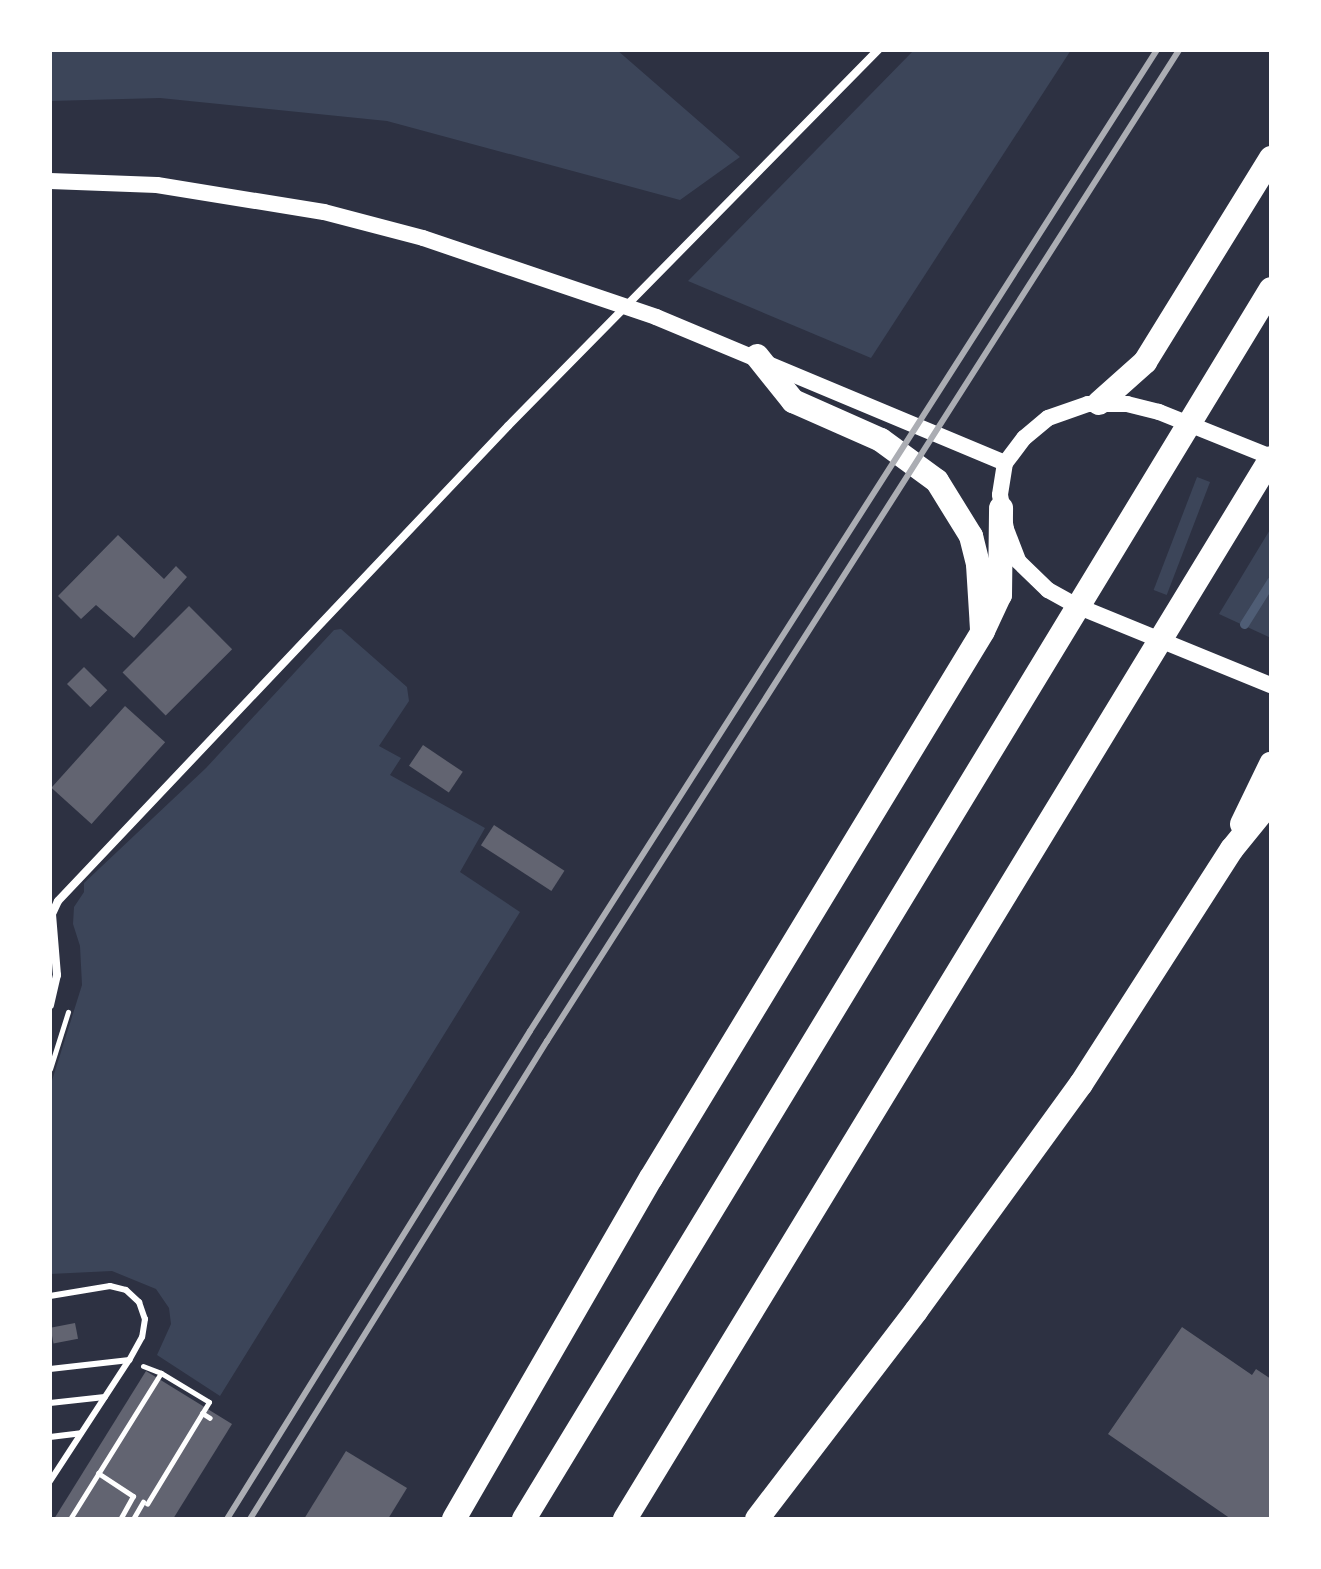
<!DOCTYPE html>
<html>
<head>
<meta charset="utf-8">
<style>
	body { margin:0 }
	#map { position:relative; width:1321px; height:1569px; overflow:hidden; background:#2d3142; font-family:Bitter,serif }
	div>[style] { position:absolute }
	.green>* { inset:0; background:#3c4559; transform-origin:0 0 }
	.stream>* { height:9px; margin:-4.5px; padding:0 4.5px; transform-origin:4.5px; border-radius:4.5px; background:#4f5d75 }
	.building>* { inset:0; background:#626471; transform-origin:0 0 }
	.path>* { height:5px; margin:-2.5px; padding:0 2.5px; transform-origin:2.5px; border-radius:2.5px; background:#fff }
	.service>* { height:6px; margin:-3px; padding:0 3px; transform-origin:3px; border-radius:3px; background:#fff }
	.minor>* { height:8px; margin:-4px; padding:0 4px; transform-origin:4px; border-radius:4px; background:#fff }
	.secondary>* { height:16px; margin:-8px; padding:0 8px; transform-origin:8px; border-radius:8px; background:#fff }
	.motorway>* { height:24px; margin:-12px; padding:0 12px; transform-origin:12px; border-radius:12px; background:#fff }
	.rail>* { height:6px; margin:-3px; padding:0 3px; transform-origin:3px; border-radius:3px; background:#abadb3 }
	span { translate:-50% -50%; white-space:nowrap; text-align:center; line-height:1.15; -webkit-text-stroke:7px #fff; paint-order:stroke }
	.frame { position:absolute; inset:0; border:52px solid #fff; pointer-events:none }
</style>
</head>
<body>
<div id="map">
	<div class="green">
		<i style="clip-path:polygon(50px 50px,617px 50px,740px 157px,680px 200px,387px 121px,160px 98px,50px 101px)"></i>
		<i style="clip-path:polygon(914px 50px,1071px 50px,871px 358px,688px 281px)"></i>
		<i style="left:1197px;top:477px;width:14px;height:121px;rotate:21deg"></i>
		<i style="clip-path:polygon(1271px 528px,1271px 638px,1219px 614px)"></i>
		<i style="clip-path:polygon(341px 629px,407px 687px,409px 701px,379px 746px,401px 758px,390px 775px,485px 828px,460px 872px,520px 912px,220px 1396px,157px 1355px,171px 1324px,169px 1308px,156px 1289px,112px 1271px,50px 1274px,50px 1087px,82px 985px,80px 946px,73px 924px,74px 907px,84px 892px,84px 883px,206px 768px,334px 630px)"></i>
	</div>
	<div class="stream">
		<i style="left:1244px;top:624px;width:51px;rotate:-57.9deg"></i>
	</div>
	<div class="building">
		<i style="clip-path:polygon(118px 535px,164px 579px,176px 566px,187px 577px,134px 638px,96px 605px,81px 619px,58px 596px)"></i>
		<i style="left:189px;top:606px;width:61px;height:94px;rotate:45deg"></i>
		<i style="left:84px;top:667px;width:33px;height:24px;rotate:45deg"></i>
		<i style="left:125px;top:706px;width:54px;height:110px;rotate:42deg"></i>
		<i style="left:423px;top:745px;width:48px;height:25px;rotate:34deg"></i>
		<i style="left:494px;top:825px;width:84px;height:24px;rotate:33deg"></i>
		<i style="left:75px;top:1323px;width:16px;height:25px;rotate:79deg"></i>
		<i style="clip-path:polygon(1182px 1327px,1252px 1375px,1256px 1369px,1271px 1379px,1271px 1519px,1231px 1519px,1108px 1434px)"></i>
		<i style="clip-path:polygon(146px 1371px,232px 1424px,173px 1519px,54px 1519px)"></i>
		<i style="clip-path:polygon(346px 1451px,407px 1488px,388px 1519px,304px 1519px)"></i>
	</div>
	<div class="path">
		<i style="left:50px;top:1069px;width:60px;rotate:-72.5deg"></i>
		<i style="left:143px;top:1366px;width:19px;rotate:21deg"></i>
		<i style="left:202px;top:1413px;width:9px;rotate:32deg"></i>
		<i style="left:98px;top:1473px;width:42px;rotate:33.3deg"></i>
		<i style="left:133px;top:1496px;width:26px;rotate:119deg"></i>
		<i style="left:70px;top:1519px;width:172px;rotate:-58.1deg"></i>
		<i style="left:161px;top:1373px;width:56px;rotate:31.1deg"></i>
		<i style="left:209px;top:1402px;width:119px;rotate:121.3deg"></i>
		<i style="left:133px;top:1519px;width:20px;rotate:-60deg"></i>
	</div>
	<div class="service">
		<i style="left:50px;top:1296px;width:61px;rotate:-9.5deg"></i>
		<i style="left:110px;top:1286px;width:16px;rotate:14deg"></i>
		<i style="left:126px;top:1290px;width:18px;rotate:43deg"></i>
		<i style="left:139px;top:1302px;width:18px;rotate:71deg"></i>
		<i style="left:145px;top:1319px;width:18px;rotate:99deg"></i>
		<i style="left:142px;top:1337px;width:26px;rotate:119deg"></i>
		<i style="left:129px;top:1360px;width:145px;rotate:123.1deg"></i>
		<i style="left:50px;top:1369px;width:80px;rotate:-6.5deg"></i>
		<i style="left:50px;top:1403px;width:55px;rotate:-6.2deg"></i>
		<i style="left:50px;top:1437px;width:31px;rotate:-7deg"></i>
	</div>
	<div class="minor">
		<i style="left:50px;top:1005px;width:31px;rotate:-77deg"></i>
		<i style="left:57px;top:975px;width:61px;rotate:-94.7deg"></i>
		<i style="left:52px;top:914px;width:14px;rotate:-65deg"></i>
		<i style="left:58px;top:901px;width:654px;rotate:-46.55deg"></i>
		<i style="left:508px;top:426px;width:528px;rotate:-45.46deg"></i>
	</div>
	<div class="secondary">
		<i style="left:50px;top:181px;width:107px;rotate:2.1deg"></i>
		<i style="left:157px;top:185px;width:169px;rotate:9.2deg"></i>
		<i style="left:324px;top:212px;width:102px;rotate:14.7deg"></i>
		<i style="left:423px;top:238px;width:246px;rotate:18.7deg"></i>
		<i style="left:656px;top:317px;width:378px;rotate:22.7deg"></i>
		<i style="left:1271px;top:457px;width:121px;rotate:-158.1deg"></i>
		<i style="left:1159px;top:412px;width:33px;rotate:-166deg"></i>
		<i style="left:1127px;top:404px;width:39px;rotate:180deg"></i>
		<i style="left:1088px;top:404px;width:42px;rotate:160.7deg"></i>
		<i style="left:1048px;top:418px;width:31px;rotate:140deg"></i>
		<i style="left:1024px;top:438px;width:31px;rotate:127deg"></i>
		<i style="left:1005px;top:463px;width:32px;rotate:99deg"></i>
		<i style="left:1000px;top:495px;width:35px;rotate:80deg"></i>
		<i style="left:1006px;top:529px;width:34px;rotate:69deg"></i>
		<i style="left:1018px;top:561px;width:42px;rotate:44deg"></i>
		<i style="left:1048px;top:590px;width:33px;rotate:29deg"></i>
		<i style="left:1077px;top:606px;width:209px;rotate:22.2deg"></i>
	</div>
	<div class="motorway">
		<i style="left:757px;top:356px;width:58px;rotate:51.3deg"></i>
		<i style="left:793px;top:401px;width:96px;rotate:23.9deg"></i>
		<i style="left:881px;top:440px;width:69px;rotate:36.2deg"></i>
		<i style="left:937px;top:481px;width:65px;rotate:58.3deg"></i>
		<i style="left:971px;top:536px;width:29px;rotate:76deg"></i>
		<i style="left:978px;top:564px;width:65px;rotate:86.5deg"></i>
		<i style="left:1099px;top:403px;width:62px;rotate:-41.7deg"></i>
		<i style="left:1145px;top:362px;width:240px;rotate:-58.3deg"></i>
		<i style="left:1242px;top:824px;width:67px;rotate:-64.2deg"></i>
		<i style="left:454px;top:1519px;width:394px;rotate:-60deg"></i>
		<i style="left:651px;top:1178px;width:640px;rotate:-58.74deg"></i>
		<i style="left:983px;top:631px;width:40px;rotate:-65deg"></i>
		<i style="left:1000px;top:595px;width:87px;rotate:-89.3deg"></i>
		<i style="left:524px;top:1519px;width:1439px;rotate:-58.73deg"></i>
		<i style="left:625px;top:1519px;width:1242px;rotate:-58.66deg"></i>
		<i style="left:757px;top:1519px;width:262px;rotate:-52.6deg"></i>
		<i style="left:916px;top:1311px;width:281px;rotate:-54deg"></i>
		<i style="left:1081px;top:1084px;width:279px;rotate:-57.3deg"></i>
		<i style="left:1232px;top:849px;width:62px;rotate:-50.9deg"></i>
	</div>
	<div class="rail">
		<i style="left:227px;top:1519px;width:574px;rotate:-58.16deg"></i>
		<i style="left:530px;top:1031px;width:1164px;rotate:-57.42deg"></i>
		<i style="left:250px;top:1519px;width:563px;rotate:-58.15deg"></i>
		<i style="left:547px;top:1041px;width:1175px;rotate:-57.47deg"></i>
	</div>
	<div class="frame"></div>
</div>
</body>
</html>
